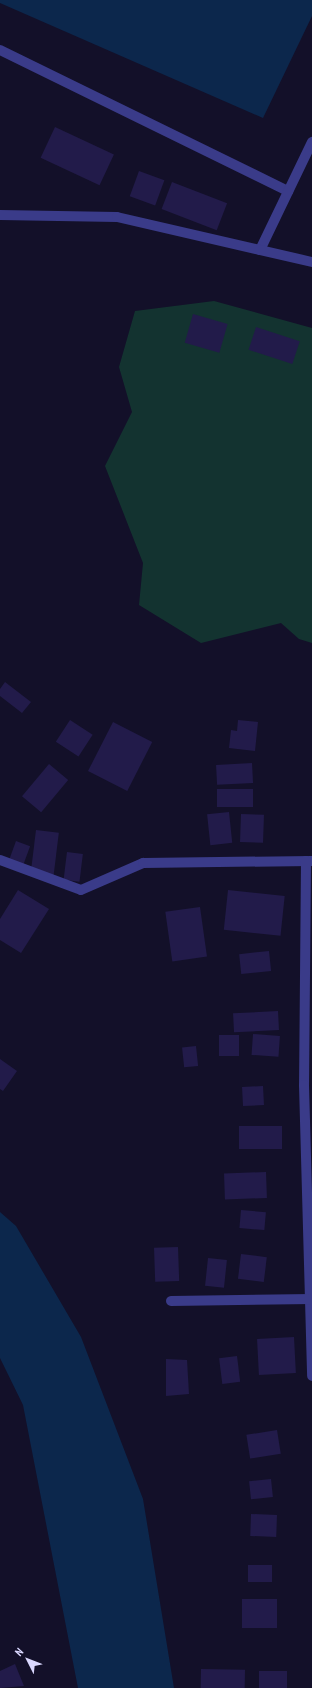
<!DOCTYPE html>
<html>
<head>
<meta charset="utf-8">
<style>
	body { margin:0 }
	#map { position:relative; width:312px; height:1688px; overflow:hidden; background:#131029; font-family:"PT Sans Narrow",sans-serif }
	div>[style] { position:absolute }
	.green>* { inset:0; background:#133330 }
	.water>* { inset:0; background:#0c274c }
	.building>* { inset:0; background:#221b4a; transform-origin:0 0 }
	.minor>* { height:10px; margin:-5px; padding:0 5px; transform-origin:5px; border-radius:5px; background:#3a3b89 }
	.tertiary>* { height:10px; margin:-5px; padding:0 5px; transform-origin:5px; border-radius:5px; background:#3a3b89 }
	span { translate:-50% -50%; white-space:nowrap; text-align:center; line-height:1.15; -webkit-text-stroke:3px #131029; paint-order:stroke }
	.north { position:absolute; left:8px; top:1640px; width:40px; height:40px; -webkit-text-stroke:3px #131029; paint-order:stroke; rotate:312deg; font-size:11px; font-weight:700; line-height:16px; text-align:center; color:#dad8ff }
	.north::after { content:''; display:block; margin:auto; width:14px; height:18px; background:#dad8ff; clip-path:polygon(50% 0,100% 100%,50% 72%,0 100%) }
</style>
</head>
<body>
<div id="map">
	<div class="green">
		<i style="clip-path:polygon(214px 301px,312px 328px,312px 643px,299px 639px,281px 623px,201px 643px,139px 605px,143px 563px,105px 466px,132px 412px,119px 367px,135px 311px)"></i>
	</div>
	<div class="water">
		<i style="clip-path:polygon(0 0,312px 0,312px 16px,263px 118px,0 3px)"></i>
		<i style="clip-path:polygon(0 1212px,16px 1226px,81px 1337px,143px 1499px,174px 1688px,78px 1688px,23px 1405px,0 1358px)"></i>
	</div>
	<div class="building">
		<i style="left:55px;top:127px;width:65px;height:34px;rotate:25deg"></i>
		<i style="left:139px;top:171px;width:27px;height:27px;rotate:20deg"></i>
		<i style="left:172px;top:182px;width:59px;height:29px;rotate:21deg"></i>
		<i style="left:193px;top:314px;width:36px;height:30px;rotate:16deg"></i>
		<i style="left:256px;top:327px;width:46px;height:24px;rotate:18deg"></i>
		<i style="clip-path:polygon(5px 682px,31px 702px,22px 713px,0 696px,0 689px)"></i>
		<i style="left:70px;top:720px;width:27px;height:26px;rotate:33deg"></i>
		<i style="clip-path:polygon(238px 720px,258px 722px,255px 751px,229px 748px,231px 730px,237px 731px)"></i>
		<i style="left:113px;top:722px;width:44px;height:55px;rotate:27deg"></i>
		<i style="left:252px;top:763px;width:20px;height:36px;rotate:87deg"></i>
		<i style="left:49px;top:764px;width:25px;height:42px;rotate:40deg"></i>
		<i style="left:217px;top:789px;width:36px;height:18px"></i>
		<i style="left:229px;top:812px;width:31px;height:22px;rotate:84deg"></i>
		<i style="left:241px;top:814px;width:23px;height:28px;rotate:2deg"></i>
		<i style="left:36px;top:830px;width:23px;height:43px;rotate:7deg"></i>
		<i style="left:16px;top:841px;width:15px;height:21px;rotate:20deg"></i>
		<i style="left:67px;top:852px;width:16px;height:28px;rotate:7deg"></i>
		<i style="clip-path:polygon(18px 890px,49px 909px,21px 953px,0 940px,0 919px)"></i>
		<i style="left:228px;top:890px;width:57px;height:40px;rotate:6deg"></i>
		<i style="left:200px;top:907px;width:50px;height:35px;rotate:82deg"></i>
		<i style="left:269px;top:951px;width:20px;height:30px;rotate:84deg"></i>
		<i style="left:278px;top:1011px;width:19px;height:45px;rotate:87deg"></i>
		<i style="left:253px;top:1034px;width:27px;height:21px;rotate:4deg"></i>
		<i style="left:219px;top:1035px;width:20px;height:21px"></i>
		<i style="left:196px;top:1046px;width:20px;height:14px;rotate:84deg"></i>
		<i style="clip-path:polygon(0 1059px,17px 1071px,3px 1091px,0 1089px)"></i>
		<i style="left:263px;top:1086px;width:19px;height:21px;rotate:87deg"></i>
		<i style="left:239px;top:1126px;width:43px;height:23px"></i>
		<i style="left:266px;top:1172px;width:26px;height:42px;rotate:88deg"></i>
		<i style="left:241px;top:1210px;width:25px;height:18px;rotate:5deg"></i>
		<i style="left:178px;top:1247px;width:34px;height:24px;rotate:88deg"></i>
		<i style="left:241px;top:1254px;width:26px;height:25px;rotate:7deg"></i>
		<i style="left:208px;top:1258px;width:19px;height:28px;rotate:6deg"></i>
		<i style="left:294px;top:1337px;width:36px;height:37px;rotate:87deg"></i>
		<i style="left:237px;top:1356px;width:26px;height:18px;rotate:83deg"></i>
		<i style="clip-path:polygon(166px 1359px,187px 1360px,189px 1394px,166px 1396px)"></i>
		<i style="left:277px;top:1430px;width:24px;height:31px;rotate:81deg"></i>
		<i style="left:271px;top:1479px;width:18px;height:22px;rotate:84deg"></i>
		<i style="left:251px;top:1514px;width:26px;height:22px;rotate:2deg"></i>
		<i style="left:248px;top:1565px;width:24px;height:17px"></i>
		<i style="left:277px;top:1599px;width:29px;height:35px;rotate:90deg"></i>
		<i style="clip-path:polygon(15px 1664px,24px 1686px,0 1688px,0 1671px)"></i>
		<i style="left:201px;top:1669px;width:44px;height:19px;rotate:1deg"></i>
		<i style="left:259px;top:1671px;width:28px;height:17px"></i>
	</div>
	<div class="minor">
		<i style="left:0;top:50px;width:321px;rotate:26.1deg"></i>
		<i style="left:260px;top:250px;width:120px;rotate:-64.3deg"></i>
		<i style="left:0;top:860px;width:86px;rotate:20.3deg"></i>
		<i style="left:81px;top:890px;width:68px;rotate:-23.5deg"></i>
		<i style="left:143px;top:863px;width:169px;rotate:-0.7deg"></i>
		<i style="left:306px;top:861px;width:224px;rotate:90.5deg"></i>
		<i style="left:304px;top:1085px;width:291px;rotate:88.4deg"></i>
		<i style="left:171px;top:1301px;width:141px;rotate:-0.8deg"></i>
	</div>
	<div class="tertiary">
		<i style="left:0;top:215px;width:117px;rotate:1deg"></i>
		<i style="left:117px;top:217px;width:200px;rotate:13deg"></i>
	</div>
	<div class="north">N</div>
</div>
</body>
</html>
